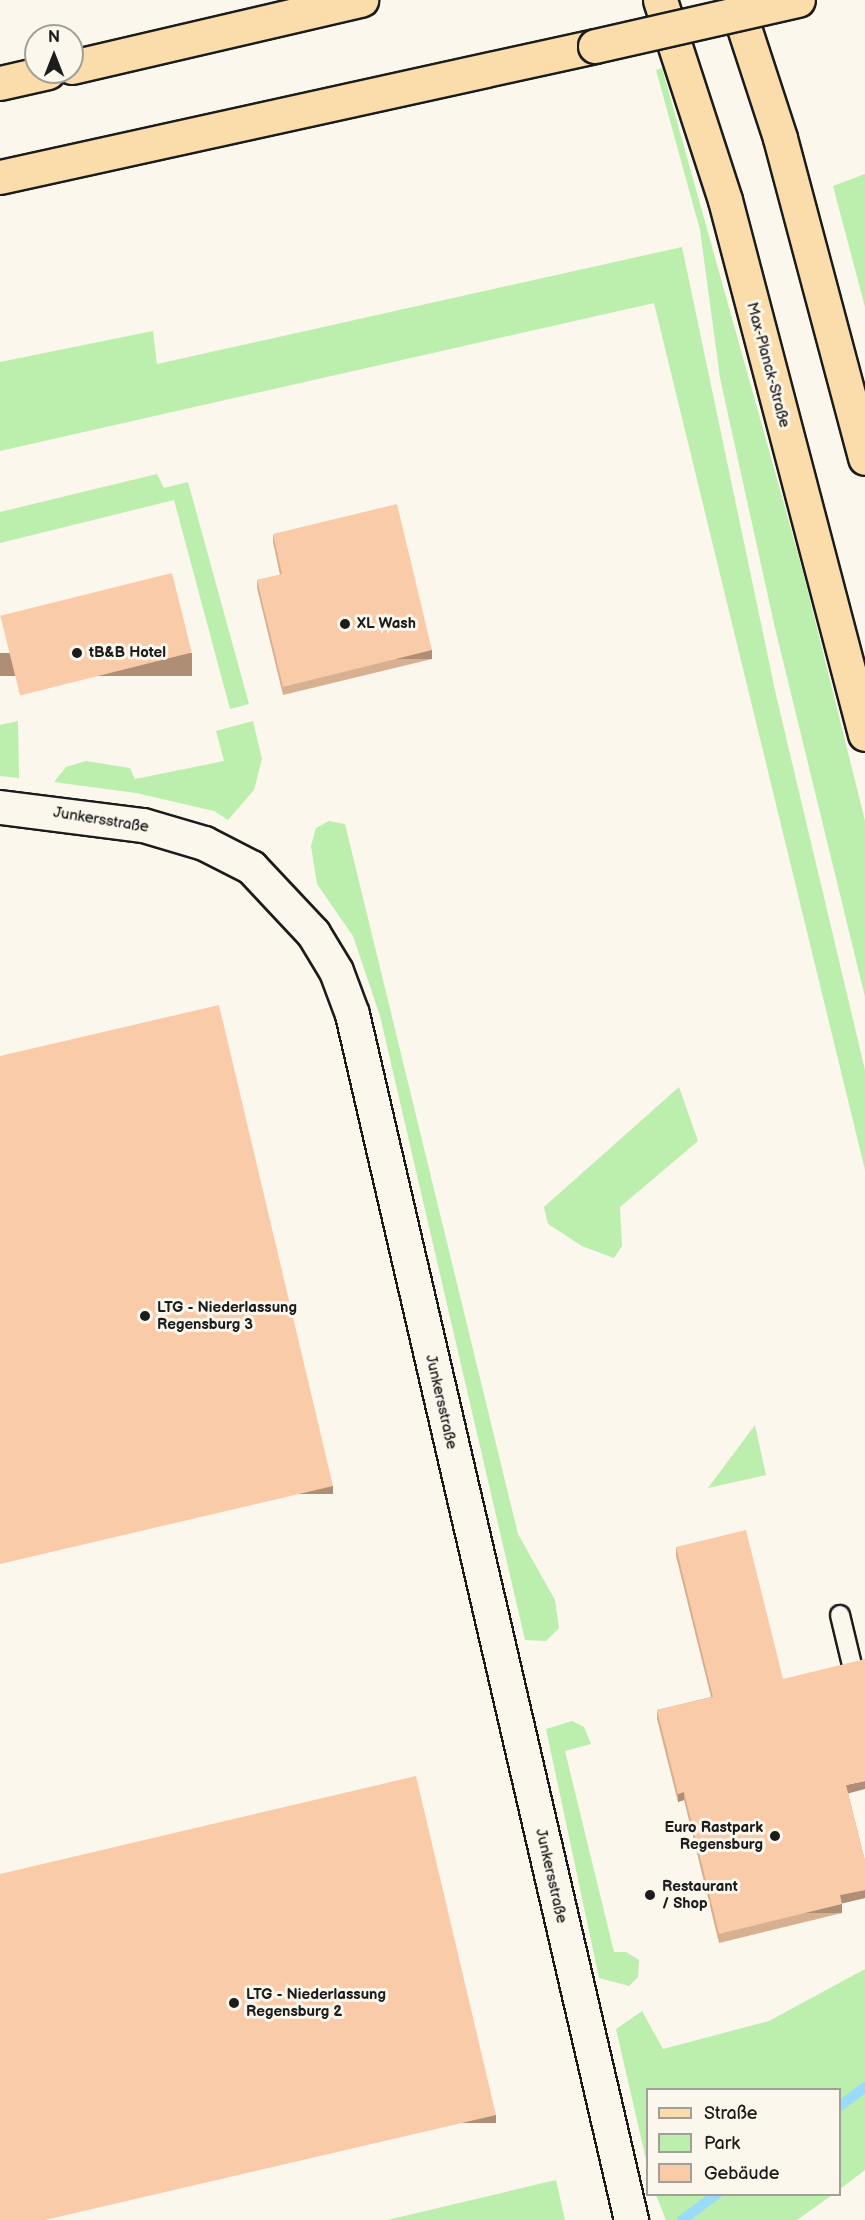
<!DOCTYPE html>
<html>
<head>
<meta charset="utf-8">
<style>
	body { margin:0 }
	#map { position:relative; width:865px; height:2220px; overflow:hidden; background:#fbf7ec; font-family:"Balsamiq Sans",sans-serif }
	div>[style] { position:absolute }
	.green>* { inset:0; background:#bceeae }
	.stream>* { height:10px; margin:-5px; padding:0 5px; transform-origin:5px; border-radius:5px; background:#9adbfc }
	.roads { filter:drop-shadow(2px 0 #1c1c1c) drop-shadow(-2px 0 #1c1c1c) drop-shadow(0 2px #1c1c1c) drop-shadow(0 -2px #1c1c1c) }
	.lane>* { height:18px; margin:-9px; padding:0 9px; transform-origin:9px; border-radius:9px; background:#fbf7ec }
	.street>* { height:33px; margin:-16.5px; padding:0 16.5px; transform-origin:16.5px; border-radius:16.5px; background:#fbf7ec }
	.primary>* { height:33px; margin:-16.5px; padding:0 16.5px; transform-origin:16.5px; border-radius:16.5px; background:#faddab }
	.highway>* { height:33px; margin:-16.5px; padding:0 16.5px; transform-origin:16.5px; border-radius:16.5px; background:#faddab }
	.bridges { filter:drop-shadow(2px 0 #1c1c1c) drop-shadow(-2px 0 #1c1c1c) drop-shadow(0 2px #1c1c1c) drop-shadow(0 -2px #1c1c1c) }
	.highway-bridge>* { height:33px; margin:-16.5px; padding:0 16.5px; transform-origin:16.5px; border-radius:16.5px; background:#faddab }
	.wall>* { inset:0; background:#d7af91 }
	.shaded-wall>* { inset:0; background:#af8e76; transform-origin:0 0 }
	.building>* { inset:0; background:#facba9; transform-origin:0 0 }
	.dots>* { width:16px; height:16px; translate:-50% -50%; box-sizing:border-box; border:3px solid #fbf7ec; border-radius:50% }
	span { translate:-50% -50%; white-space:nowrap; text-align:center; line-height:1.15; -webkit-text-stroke:6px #fbf7ec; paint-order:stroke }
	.street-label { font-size:15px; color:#1c1c1c }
	.poi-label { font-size:15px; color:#1c1c1c; font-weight:700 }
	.left { translate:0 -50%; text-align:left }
	.right { translate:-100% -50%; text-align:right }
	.legend { position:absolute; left:646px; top:2088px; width:195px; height:108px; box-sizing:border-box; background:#fbf7ec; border:2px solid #a29f99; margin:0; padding:8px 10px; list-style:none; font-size:18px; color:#1c1c1c }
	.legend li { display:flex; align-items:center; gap:12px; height:30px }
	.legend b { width:30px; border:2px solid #a29f99 }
	.north { position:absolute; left:24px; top:24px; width:60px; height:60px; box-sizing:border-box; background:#fbf7ec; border:2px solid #a29f99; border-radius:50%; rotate:0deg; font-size:16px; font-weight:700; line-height:24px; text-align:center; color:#1c1c1c }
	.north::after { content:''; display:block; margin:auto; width:21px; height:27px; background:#1c1c1c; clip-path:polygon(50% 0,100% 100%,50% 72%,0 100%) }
</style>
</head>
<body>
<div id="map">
	<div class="green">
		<i style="clip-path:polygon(662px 68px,803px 572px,865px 821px,865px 997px,775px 628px,720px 378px,700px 230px,656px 70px)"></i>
		<i style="clip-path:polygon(865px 174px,865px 307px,833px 186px)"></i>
		<i style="clip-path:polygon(682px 247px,776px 695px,865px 1070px,865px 1170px,654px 303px,0 451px,0 362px,153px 331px,157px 364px)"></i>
		<i style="clip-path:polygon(157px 474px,164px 488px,188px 482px,249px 704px,230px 709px,174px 500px,0 543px,0 512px)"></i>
		<i style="clip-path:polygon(18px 721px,19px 778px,0 776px,0 725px)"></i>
		<i style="clip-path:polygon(253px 721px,262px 759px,254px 790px,228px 820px,214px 811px,136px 793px,54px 782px,66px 767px,86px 761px,130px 768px,135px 779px,224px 761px,216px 731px)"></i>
		<i style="clip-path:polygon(329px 821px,345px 824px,518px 1534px,555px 1600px,559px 1628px,546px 1641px,525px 1640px,380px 1016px,353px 936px,317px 884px,311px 846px,316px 828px)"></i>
		<i style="clip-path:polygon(679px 1087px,698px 1141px,620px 1207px,622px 1246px,614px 1258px,582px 1246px,548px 1224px,544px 1207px)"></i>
		<i style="clip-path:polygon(755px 1425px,766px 1475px,708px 1488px)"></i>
		<i style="clip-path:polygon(572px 1721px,584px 1727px,591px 1744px,565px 1751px,614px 1952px,626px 1952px,639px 1960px,638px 1977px,629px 1986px,599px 1978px,546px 1729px)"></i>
		<i style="clip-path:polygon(865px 1969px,865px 2170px,840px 2189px,840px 2090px,648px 2090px,647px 2164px,616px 2029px,642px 2011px,663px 2049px,769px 2021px)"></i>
		<i style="clip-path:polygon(556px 2180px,565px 2220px,387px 2220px)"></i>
		<i style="clip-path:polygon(656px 2195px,832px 2195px,797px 2220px,666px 2220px)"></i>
	</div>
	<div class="stream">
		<i style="left:840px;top:2106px;width:31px;rotate:-37deg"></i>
		<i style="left:682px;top:2220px;width:44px;rotate:-36.6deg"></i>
	</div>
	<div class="roads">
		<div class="lane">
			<i style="left:840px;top:1615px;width:107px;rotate:76.5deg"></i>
		</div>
		<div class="street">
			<i style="left:0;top:807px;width:144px;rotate:7.2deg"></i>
			<i style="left:143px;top:825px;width:64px;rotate:16.4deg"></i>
			<i style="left:204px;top:843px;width:53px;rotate:27.1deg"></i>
			<i style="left:251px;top:867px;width:91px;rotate:46.8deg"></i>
			<i style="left:313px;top:933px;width:44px;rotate:58.8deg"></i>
			<i style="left:336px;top:971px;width:46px;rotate:69.6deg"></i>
			<i style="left:352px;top:1014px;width:1238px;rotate:76.97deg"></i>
		</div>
		<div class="primary">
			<i style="left:660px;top:0;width:210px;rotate:72deg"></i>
			<i style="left:725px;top:200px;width:552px;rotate:75.31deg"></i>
			<i style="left:735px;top:0;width:145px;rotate:71.9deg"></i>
			<i style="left:780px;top:138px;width:331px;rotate:75.1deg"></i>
		</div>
		<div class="highway">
			<i style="left:72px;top:67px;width:297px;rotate:-13.1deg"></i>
			<i style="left:0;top:83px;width:49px;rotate:-12.9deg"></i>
			<i style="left:0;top:177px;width:609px;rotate:-12.42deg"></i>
		</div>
	</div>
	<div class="bridges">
		<div class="highway-bridge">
			<i style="left:595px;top:46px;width:208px;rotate:-12.8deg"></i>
		</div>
	</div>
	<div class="wall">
		<i style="clip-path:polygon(273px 534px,432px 659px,283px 695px,257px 588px,257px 580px,280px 575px,273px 542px)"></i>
		<i style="clip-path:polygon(676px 1547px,783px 1679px,848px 1793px,865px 1861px,865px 1898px,842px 1903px,842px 1913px,719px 1943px,684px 1800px,678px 1802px,657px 1719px,657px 1710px,711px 1697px,676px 1556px)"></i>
	</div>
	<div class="shaded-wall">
		<i style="left:432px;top:650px;width:9px;height:154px;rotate:90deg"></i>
		<i style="left:192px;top:653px;width:23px;height:198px;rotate:90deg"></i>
		<i style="left:333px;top:1486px;width:8px;height:342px;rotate:90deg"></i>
		<i style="clip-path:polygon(865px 1781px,865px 1789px,846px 1794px,846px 1785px)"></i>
		<i style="clip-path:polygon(684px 1792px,684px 1800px,678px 1802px,678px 1794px)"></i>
		<i style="clip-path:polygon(865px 1890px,865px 1898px,840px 1904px,840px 1895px)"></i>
		<i style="left:842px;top:1904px;width:9px;height:127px;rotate:90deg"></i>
		<i style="left:496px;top:2115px;width:8px;height:463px;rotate:90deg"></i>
	</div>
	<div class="building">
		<i style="clip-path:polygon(397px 504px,432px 650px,283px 687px,257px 580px,282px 574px,273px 534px)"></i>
		<i style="left:172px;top:573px;width:82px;height:177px;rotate:76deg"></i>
		<i style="clip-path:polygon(219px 1005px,333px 1486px,0 1564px,0 1056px)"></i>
		<i style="clip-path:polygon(746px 1530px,783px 1679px,865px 1659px,865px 1781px,846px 1785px,865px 1861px,865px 1890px,840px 1895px,842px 1904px,719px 1934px,684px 1792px,678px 1794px,657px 1710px,713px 1697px,676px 1547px)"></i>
		<i style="clip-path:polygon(416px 1776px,496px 2115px,45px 2220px,0 2220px,0 1874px)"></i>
	</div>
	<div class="dots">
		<i style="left:345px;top:624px;background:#1c1c1c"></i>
		<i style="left:77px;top:653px;background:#1c1c1c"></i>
		<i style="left:145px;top:1316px;background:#1c1c1c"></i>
		<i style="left:775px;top:1836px;background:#1c1c1c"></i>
		<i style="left:650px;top:1895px;background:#1c1c1c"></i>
		<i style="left:234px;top:2003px;background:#1c1c1c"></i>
	</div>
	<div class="street-label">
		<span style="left:768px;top:365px;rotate:75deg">Max-Planck-Straße</span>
		<span style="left:101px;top:820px;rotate:9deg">Junkersstraße</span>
		<span style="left:441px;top:1402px;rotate:77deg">Junkersstraße</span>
		<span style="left:551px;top:1876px;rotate:77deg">Junkersstraße</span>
	</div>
	<div class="poi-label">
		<span class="left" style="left:357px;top:624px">XL Wash</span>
		<span class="left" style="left:89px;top:653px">tB&amp;B Hotel</span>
		<span class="left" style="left:157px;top:1316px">LTG - Niederlassung<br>Regensburg 3</span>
		<span class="right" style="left:763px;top:1836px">Euro Rastpark<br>Regensburg</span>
		<span class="left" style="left:662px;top:1895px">Restaurant<br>/ Shop</span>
		<span class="left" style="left:246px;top:2003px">LTG - Niederlassung<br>Regensburg 2</span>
	</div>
	<ul class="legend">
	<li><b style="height:8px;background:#faddab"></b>Straße</li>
	<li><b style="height:16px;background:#bceeae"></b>Park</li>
	<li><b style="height:16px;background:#facba9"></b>Gebäude</li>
	</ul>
	<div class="north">N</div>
</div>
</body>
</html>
